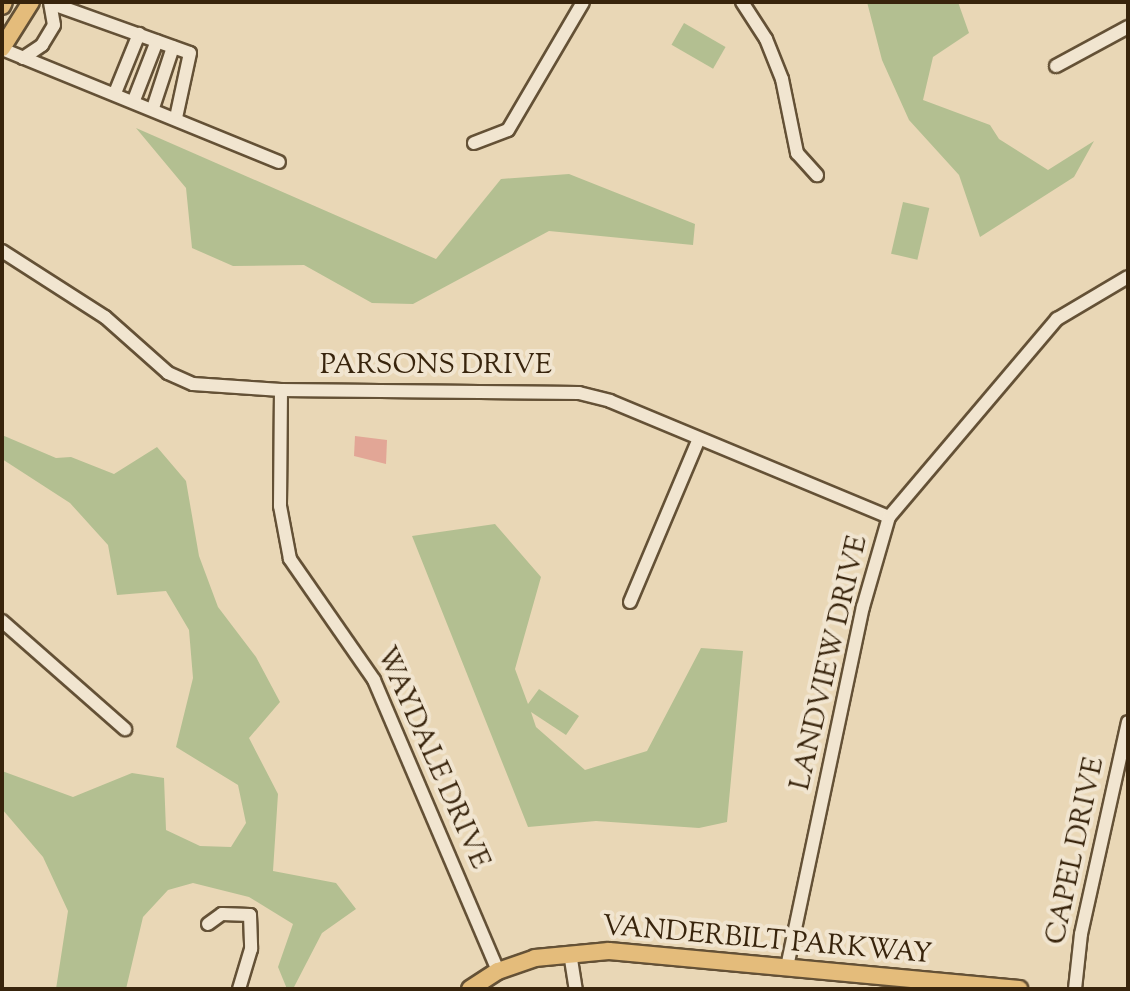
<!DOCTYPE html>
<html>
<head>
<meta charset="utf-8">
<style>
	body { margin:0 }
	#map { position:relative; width:1130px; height:991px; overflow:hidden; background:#e9d7b6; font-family:"Sorts Mill Goudy",serif }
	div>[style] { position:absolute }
	.green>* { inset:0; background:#b3bf91; transform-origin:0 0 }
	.building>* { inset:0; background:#e2a696 }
	.roads { filter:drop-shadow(2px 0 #645136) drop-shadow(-2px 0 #645136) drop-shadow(0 2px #645136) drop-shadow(0 -2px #645136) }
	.minor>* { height:12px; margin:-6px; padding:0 6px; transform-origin:6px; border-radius:6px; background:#f1e5d0 }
	.major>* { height:16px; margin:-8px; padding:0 8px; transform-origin:8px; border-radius:8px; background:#e4bc7b }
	span { translate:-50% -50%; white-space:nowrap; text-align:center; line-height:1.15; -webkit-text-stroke:8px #f1e5d0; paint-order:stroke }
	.street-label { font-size:28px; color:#38240c }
	.frame { position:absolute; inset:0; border:4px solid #38240c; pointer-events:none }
</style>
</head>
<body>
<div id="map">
	<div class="green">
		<i style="clip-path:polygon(867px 2px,958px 2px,969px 33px,933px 57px,923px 100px,990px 125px,999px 139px,1048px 170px,1094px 141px,1074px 177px,980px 237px,959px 175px,909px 120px,882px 60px)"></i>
		<i style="left:684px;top:23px;width:48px;height:25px;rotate:30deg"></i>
		<i style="clip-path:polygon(136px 128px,436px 259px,501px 179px,569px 174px,695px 224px,693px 245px,549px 231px,413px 304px,372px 303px,304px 265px,233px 266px,192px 248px,186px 188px)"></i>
		<i style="left:903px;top:202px;width:27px;height:53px;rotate:13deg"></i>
		<i style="clip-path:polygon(2px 435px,56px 458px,71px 457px,114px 474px,157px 447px,186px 481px,199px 556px,218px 607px,256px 657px,280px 702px,249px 738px,278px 794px,273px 871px,336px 883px,356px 909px,322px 933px,293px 989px,287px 989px,278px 967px,293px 924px,249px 897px,193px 883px,168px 890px,143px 917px,126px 989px,56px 989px,68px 911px,43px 857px,2px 809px,2px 771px,73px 797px,132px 773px,164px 778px,166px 830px,200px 846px,231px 847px,246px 823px,238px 785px,176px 747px,193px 678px,189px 630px,166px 591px,117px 595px,108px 545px,70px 503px,2px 459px)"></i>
		<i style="clip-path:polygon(495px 524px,541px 577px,515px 669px,528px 704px,539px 689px,579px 716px,566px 735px,531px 712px,536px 727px,585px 770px,647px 751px,701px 648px,743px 651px,727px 822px,699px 828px,596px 821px,528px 827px,412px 536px)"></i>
	</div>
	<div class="building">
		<i style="clip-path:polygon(355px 436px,387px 440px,386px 464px,354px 456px)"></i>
	</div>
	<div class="roads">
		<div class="minor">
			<i style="left:742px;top:2px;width:44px;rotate:57deg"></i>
			<i style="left:766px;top:39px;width:43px;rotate:68.2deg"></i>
			<i style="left:782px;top:79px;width:76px;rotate:78.5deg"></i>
			<i style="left:797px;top:153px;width:30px;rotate:48deg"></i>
			<i style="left:53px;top:4px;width:145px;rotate:19.7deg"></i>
			<i style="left:190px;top:53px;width:66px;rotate:102.2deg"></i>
			<i style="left:2px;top:49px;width:299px;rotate:22.2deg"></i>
			<i style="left:23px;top:58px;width:23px;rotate:-34deg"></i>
			<i style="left:42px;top:45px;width:23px;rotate:-59deg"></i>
			<i style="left:54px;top:25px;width:23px;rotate:-100deg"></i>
			<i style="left:1056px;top:66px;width:82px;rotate:-28.4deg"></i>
			<i style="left:115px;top:93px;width:64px;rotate:-67.9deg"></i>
			<i style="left:134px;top:100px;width:63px;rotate:-68.7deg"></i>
			<i style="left:153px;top:108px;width:64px;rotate:-71.8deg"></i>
			<i style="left:474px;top:143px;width:36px;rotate:-21deg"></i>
			<i style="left:508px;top:130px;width:148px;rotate:-59.6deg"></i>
			<i style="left:2px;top:251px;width:122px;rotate:32.7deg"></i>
			<i style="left:105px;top:317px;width:84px;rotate:41.6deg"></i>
			<i style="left:168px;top:373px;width:27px;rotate:24deg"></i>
			<i style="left:193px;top:384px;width:88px;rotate:3.9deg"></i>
			<i style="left:281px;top:390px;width:298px;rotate:0.6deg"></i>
			<i style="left:579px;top:393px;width:32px;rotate:14deg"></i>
			<i style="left:610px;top:401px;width:302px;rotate:22.6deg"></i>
			<i style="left:281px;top:390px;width:116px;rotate:90.5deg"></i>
			<i style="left:280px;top:506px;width:54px;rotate:79.3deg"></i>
			<i style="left:290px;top:559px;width:147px;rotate:55.2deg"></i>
			<i style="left:374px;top:680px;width:316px;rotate:66.9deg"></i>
			<i style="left:630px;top:602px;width:177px;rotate:-67.1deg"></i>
			<i style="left:2px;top:621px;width:164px;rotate:41.3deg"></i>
			<i style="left:208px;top:924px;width:17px;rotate:-36deg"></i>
			<i style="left:222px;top:914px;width:28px;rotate:2deg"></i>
			<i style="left:250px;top:915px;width:34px;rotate:88deg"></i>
			<i style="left:251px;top:949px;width:42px;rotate:106.7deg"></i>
			<i style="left:570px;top:953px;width:36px;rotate:81deg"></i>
			<i style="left:787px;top:967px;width:368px;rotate:-78.1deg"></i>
			<i style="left:863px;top:607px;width:94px;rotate:-73.9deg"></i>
			<i style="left:889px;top:517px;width:260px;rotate:-49.7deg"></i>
			<i style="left:1057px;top:319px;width:82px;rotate:-30.6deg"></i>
			<i style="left:1075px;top:989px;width:55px;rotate:-83.8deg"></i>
			<i style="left:1081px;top:934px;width:217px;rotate:-77.5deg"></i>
		</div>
		<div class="major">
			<i style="left:2px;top:6px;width:4px;rotate:-63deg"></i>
			<i style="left:2px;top:48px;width:54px;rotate:-57.8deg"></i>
			<i style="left:470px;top:989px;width:33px;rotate:-33deg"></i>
			<i style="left:498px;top:971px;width:39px;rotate:-19deg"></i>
			<i style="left:535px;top:958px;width:74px;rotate:-5.4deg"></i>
			<i style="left:609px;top:951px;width:412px;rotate:5.3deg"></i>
		</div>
	</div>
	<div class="street-label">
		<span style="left:436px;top:366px">PARSONS DRIVE</span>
		<span style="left:830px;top:663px;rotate:-77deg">LANDVIEW DRIVE</span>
		<span style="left:432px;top:758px;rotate:66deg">WAYDALE DRIVE</span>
		<span style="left:1076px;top:851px;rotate:-78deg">CAPEL DRIVE</span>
		<span style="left:767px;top:941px;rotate:5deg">VANDERBILT PARKWAY</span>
	</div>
	<div class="frame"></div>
</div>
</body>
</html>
